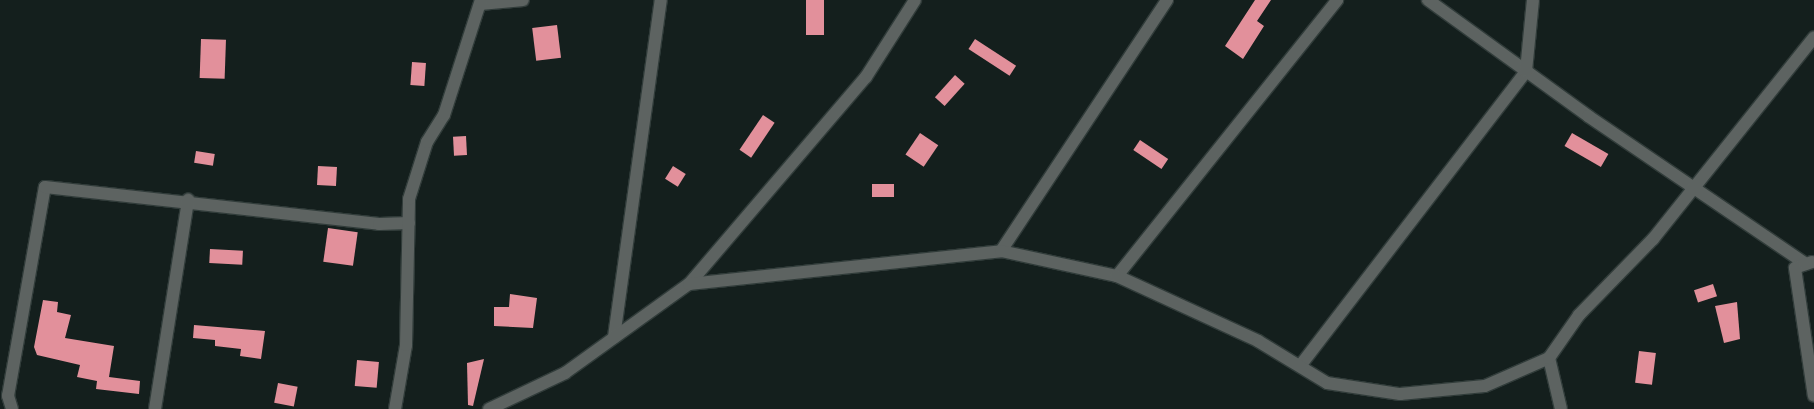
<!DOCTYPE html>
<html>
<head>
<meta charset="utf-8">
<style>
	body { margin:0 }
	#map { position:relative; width:1814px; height:409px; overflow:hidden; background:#141f1d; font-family:"Fira Sans",sans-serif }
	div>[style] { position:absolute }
	.building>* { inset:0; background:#e2909b; transform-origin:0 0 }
	.roads { filter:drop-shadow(1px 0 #313c3a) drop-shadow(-1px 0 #313c3a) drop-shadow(0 1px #313c3a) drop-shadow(0 -1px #313c3a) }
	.minor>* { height:12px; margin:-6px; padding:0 6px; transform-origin:6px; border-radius:6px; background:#5d6361 }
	span { translate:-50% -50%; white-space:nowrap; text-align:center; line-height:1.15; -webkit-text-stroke:5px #141f1d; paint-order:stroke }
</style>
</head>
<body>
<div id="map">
	<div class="building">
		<i style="left:806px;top:0;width:18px;height:35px"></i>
		<i style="clip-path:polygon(1255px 0,1271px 0,1257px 21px,1264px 26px,1243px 59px,1225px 46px)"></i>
		<i style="left:557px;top:25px;width:33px;height:25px;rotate:83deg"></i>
		<i style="left:201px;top:39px;width:25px;height:39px;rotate:2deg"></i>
		<i style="left:975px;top:39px;width:49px;height:12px;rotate:33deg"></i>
		<i style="left:412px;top:62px;width:14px;height:23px;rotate:4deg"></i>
		<i style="left:955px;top:75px;width:13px;height:30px;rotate:42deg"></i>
		<i style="left:763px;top:115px;width:14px;height:42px;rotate:34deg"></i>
		<i style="left:920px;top:133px;width:22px;height:26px;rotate:34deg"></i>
		<i style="left:1572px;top:133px;width:42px;height:15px;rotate:30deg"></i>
		<i style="left:466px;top:136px;width:19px;height:13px;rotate:87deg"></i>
		<i style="left:1140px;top:140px;width:34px;height:12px;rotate:34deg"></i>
		<i style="left:196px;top:151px;width:19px;height:12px;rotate:9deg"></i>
		<i style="left:318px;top:166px;width:19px;height:19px;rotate:3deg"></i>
		<i style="left:673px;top:166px;width:15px;height:15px;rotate:32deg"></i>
		<i style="left:872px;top:184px;width:22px;height:13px"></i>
		<i style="left:328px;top:228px;width:30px;height:34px;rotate:8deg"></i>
		<i style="left:210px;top:249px;width:33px;height:14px;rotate:3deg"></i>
		<i style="left:1713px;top:284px;width:13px;height:20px;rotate:72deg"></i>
		<i style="clip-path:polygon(510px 294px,537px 298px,533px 328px,494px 326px,494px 307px,509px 307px)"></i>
		<i style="clip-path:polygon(43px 300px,58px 302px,57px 312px,71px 315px,65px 338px,114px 346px,109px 377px,140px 381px,139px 394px,96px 389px,97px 381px,77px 377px,80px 365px,37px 355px,34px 347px)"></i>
		<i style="clip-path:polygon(1737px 302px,1740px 339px,1724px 343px,1715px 306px)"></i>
		<i style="clip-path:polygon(194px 325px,265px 331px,261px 359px,240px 356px,241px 349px,215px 346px,215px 340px,193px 338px)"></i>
		<i style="left:1639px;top:351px;width:17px;height:32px;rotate:7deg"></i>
		<i style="clip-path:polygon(484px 359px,473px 406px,468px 405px,467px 363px)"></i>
		<i style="left:357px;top:360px;width:22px;height:26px;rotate:5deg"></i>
		<i style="left:278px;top:383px;width:20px;height:20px;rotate:11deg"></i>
	</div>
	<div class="roads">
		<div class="minor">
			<i style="left:1428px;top:0;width:198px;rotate:35.9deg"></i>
			<i style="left:1588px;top:116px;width:263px;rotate:34.2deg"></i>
			<i style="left:481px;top:4px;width:42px;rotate:-5.4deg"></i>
			<i style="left:1001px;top:251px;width:301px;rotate:-56.5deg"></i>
			<i style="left:1812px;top:262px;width:18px;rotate:161deg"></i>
			<i style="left:1795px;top:268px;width:129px;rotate:81.6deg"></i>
			<i style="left:1117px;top:276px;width:353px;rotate:-51.4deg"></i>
			<i style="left:689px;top:284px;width:272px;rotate:-49.5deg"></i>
			<i style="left:866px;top:77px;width:91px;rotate:-57.5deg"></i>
			<i style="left:614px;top:337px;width:340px;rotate:-82.1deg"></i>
			<i style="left:1549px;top:358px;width:52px;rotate:76.8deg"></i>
			<i style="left:1300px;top:366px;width:372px;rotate:-52.5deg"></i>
			<i style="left:1526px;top:71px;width:71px;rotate:-84.4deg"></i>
			<i style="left:12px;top:409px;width:14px;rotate:-107deg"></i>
			<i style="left:8px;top:396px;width:212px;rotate:-80deg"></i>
			<i style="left:45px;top:187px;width:336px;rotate:6.3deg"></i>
			<i style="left:379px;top:224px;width:30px;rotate:-2deg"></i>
			<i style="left:155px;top:409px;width:212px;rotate:-81deg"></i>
			<i style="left:395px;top:409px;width:65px;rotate:-80.2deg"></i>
			<i style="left:406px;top:345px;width:146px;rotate:-88.8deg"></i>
			<i style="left:409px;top:199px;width:60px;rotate:-72.5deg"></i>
			<i style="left:427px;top:142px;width:32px;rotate:-58deg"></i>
			<i style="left:444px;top:115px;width:121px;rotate:-72.2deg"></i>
			<i style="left:489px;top:409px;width:84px;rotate:-25.3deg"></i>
			<i style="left:565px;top:373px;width:153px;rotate:-35.7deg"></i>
			<i style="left:689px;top:284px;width:314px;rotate:-6deg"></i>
			<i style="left:1001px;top:251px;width:119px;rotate:12.2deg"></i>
			<i style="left:1117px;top:276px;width:155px;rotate:24.7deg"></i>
			<i style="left:1258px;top:341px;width:81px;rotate:31.3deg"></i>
			<i style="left:1327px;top:383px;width:74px;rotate:8.6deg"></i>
			<i style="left:1400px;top:394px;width:85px;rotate:-5.4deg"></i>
			<i style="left:1485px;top:386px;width:70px;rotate:-23.6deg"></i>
			<i style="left:1549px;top:358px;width:52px;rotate:-55.1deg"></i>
			<i style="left:1579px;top:315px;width:106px;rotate:-45.8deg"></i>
			<i style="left:1653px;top:239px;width:258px;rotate:-51.4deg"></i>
		</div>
	</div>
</div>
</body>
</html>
